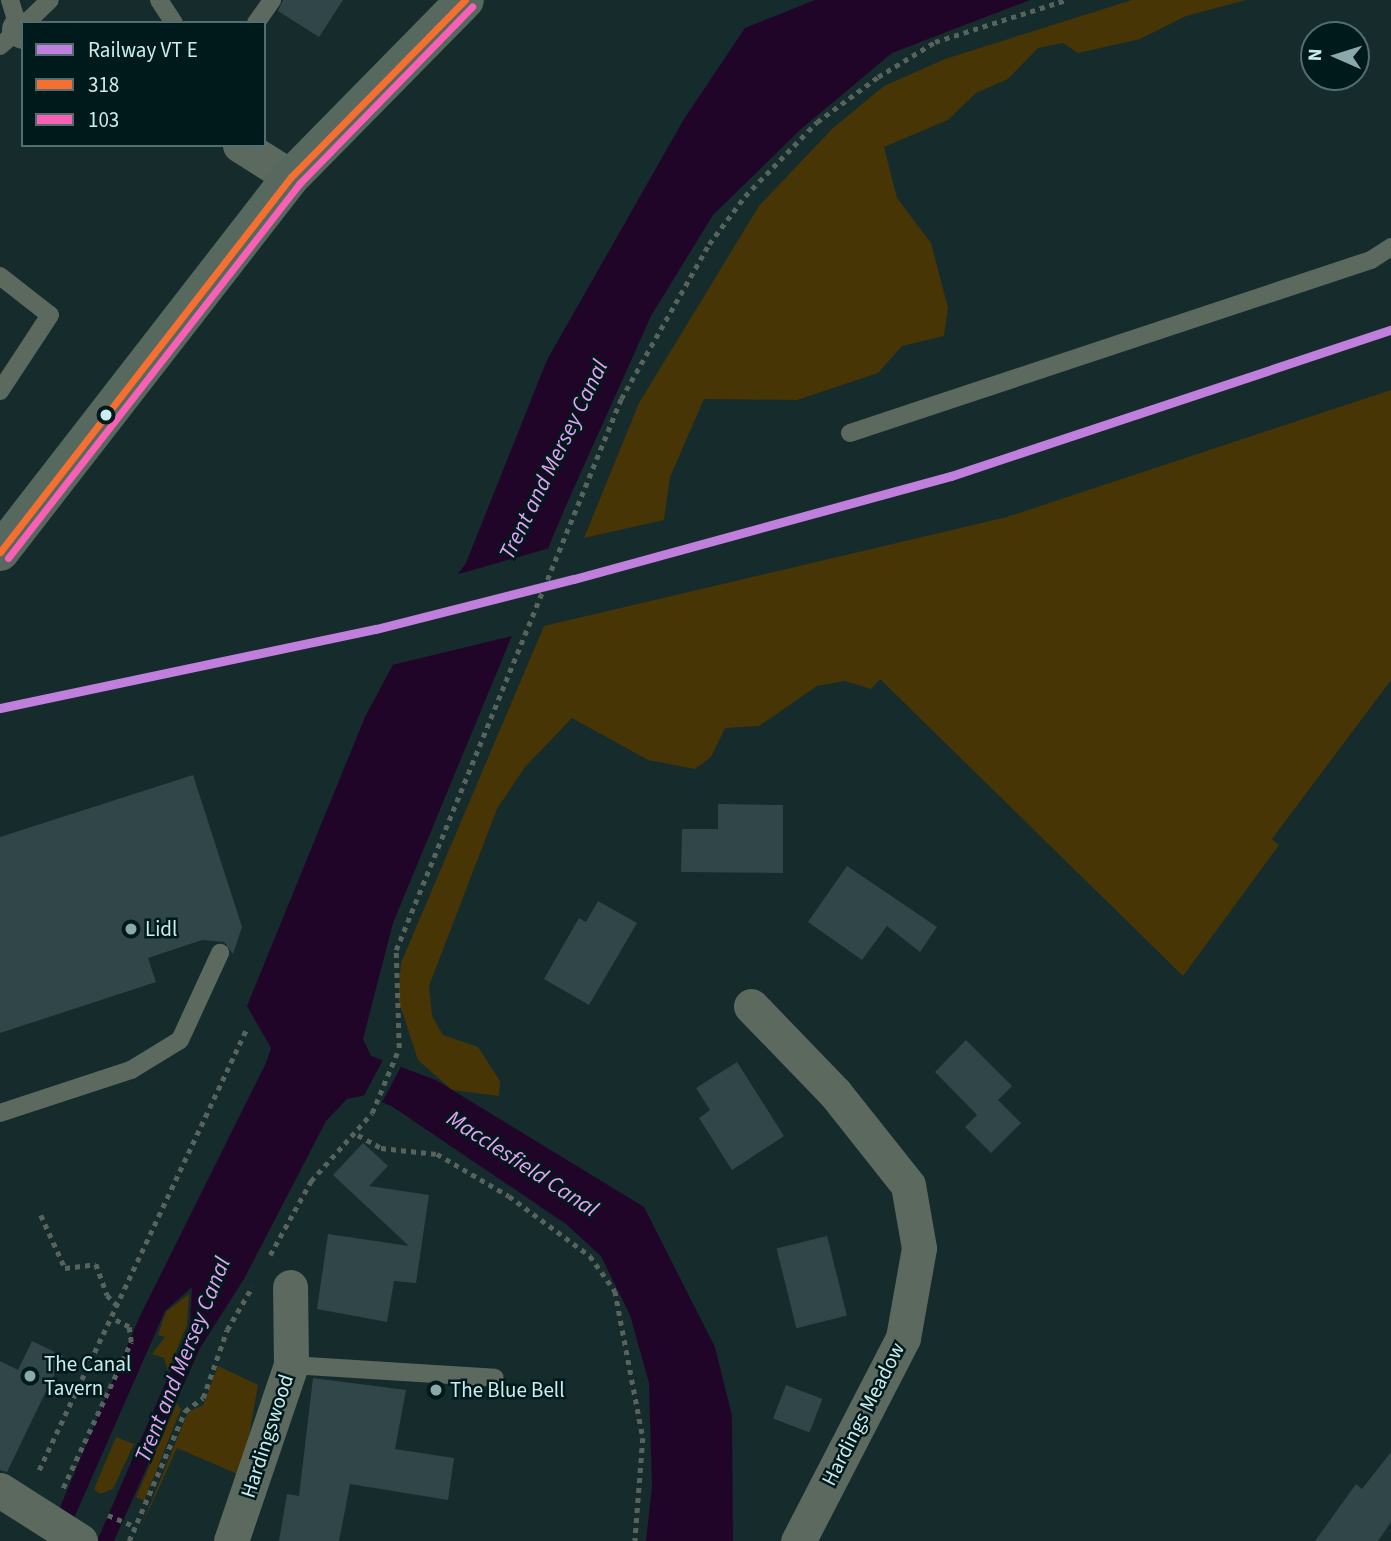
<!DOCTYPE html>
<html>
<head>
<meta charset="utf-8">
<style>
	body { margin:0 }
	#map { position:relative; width:1391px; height:1541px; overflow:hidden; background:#152b2c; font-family:"Source Sans 3",sans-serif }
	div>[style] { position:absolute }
	.green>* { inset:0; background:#473506 }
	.water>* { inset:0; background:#210529 }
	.pier>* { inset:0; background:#152b2c; transform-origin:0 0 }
	.building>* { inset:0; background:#314649; transform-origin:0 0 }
	.path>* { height:4.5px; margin-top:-2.25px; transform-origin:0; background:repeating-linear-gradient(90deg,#57645e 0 5px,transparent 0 10px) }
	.service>* { height:18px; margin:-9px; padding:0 9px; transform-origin:9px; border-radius:9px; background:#5c695e }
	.minor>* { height:35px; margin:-17.5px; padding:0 17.5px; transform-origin:17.5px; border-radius:17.5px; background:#5c695e }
	.primary>* { height:38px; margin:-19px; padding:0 19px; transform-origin:19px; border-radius:19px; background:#57685f }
	.bus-1>* { height:7px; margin:-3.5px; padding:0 3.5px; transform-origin:3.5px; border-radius:3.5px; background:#f46f30 }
	.bus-2>* { height:7px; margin:-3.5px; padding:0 3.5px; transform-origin:3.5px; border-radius:3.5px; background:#f860b3 }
	.rail-1>* { height:9px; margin:-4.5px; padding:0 4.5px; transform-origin:4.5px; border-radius:4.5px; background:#c07fdc }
	.dots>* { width:19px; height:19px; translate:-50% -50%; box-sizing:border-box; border:4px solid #001a1c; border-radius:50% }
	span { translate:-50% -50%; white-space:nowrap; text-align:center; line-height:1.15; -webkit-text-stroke:5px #001a1c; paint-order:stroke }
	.poi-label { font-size:21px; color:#cbedef }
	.left { translate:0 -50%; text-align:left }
	.street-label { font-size:21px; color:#cbedef }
	.water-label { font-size:23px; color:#e7a1f6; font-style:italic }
	.legend { position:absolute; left:21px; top:21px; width:245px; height:126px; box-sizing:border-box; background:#001a1c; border:2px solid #516e70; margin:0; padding:9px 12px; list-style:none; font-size:21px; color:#cbedef }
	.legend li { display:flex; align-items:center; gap:14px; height:35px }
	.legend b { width:35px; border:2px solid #516e70 }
	.north { position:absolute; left:1300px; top:21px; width:70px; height:70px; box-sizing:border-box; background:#001a1c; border:2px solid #516e70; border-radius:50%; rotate:273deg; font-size:19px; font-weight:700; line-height:28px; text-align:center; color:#cbedef }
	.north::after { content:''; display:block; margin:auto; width:24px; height:32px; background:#8ba9ab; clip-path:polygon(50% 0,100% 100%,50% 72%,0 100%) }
</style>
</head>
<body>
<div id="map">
	<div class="green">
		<i style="clip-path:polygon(1132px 0,1246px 0,1186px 16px,1140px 39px,1078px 53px,1063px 43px,1038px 48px,1008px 79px,976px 93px,948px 120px,884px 147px,897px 198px,931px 243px,948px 308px,944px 336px,902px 346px,878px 373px,797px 400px,704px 399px,670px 477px,664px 520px,584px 538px,639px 403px,759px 206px,832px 129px,884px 86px,945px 59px)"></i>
		<i style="clip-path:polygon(1391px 390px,1391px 680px,1272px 839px,1279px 845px,1183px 976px,880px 679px,871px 689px,845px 681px,817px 686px,759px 726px,725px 728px,711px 757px,695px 769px,648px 760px,572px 718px,525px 767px,497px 809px,429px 986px,432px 1016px,443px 1035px,478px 1047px,500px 1081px,499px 1096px,452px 1090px,418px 1060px,398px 999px,401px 963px,544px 626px,1007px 517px)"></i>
		<i style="clip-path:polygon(189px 1294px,187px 1325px,168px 1371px,164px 1358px,152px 1354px,165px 1337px,158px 1335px,166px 1312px)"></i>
		<i style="clip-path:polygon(218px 1366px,258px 1385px,242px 1476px,177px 1448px,139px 1532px,188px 1412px,203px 1405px)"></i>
		<i style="clip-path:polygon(177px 1403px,181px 1409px,144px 1501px,136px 1497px)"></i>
		<i style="clip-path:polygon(116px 1437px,134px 1444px,113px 1489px,100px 1494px,94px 1489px)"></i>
	</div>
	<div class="water">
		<i style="clip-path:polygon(815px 0,1030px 0,892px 53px,801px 129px,713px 215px,651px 316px,564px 510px,393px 923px,363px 1039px,371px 1056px,436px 1080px,644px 1207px,715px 1347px,732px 1416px,733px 1541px,646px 1541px,652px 1487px,649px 1383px,630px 1315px,601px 1256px,566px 1224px,393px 1107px,366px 1095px,347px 1099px,326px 1121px,244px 1279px,200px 1348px,114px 1541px,97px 1541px,190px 1326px,192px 1287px,165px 1311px,64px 1541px,46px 1541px,139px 1318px,266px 1063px,271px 1048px,247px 1006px,365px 717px,396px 659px,466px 563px,547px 360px,684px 119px,745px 28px)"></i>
	</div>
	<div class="pier">
		<i style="clip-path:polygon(553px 547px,520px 634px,388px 666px,452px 576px)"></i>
		<i style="left:384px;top:1058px;width:19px;height:44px;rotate:28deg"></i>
	</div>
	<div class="building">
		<i style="clip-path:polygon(283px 0,343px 0,319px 37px,278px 11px)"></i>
		<i style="clip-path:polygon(193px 775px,242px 927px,233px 954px,224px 942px,202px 940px,148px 958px,156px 982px,0 1033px,0 837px)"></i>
		<i style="clip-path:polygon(718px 804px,783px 805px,783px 873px,681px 872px,682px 829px,718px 829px)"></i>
		<i style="clip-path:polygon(847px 866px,937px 927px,920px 952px,887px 926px,862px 960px,808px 922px)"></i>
		<i style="clip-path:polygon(598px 901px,637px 923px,589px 1005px,544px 979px,579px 918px,586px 922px)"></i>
		<i style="clip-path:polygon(966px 1040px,1012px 1086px,998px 1100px,1021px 1123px,991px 1153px,965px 1127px,977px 1115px,935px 1072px)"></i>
		<i style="clip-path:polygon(737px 1062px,784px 1136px,732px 1170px,699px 1118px,710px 1110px,696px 1088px)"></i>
		<i style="clip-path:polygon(363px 1143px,388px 1166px,369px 1186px,429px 1195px,416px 1283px,394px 1281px,387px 1322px,317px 1309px,328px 1234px,409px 1246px,333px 1175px)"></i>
		<i style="left:827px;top:1236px;width:82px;height:52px;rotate:76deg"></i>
		<i style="clip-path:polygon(32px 1341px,63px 1356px,7px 1472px,0 1470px,0 1361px,18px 1370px)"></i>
		<i style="clip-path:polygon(313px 1378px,406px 1390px,395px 1449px,454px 1458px,448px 1500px,350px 1484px,339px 1541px,279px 1541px,287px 1494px,299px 1496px)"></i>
		<i style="left:786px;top:1385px;width:39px;height:36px;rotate:21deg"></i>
		<i style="clip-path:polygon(1391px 1452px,1391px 1522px,1378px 1541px,1315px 1541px,1356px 1484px,1362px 1489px)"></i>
	</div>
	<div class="path">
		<i style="left:358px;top:1135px;width:26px;rotate:29deg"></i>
		<i style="left:381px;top:1148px;width:56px;rotate:6.1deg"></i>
		<i style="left:437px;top:1154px;width:83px;rotate:30.3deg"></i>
		<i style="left:509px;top:1196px;width:101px;rotate:36.5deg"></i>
		<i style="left:590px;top:1256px;width:43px;rotate:54.5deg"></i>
		<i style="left:615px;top:1291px;width:150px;rotate:79.2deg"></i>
		<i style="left:643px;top:1438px;width:103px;rotate:94.4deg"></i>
		<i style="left:41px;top:1215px;width:58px;rotate:65.6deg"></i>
		<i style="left:65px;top:1268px;width:31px;rotate:-7deg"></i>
		<i style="left:96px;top:1264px;width:33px;rotate:70deg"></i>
		<i style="left:107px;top:1295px;width:18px;rotate:45deg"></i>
		<i style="left:270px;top:1255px;width:85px;rotate:-61deg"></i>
		<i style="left:311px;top:1181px;width:91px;rotate:-48.1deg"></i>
		<i style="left:372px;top:1113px;width:70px;rotate:-67.4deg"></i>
		<i style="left:399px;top:1048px;width:98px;rotate:-91.8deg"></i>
		<i style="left:396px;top:950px;width:595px;rotate:-67.79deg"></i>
		<i style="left:621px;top:399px;width:178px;rotate:-60.4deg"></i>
		<i style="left:709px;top:244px;width:60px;rotate:-53.1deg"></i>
		<i style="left:745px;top:196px;width:103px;rotate:-45.8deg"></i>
		<i style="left:817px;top:122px;width:76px;rotate:-36.4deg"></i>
		<i style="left:878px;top:77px;width:67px;rotate:-31.6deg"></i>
		<i style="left:935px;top:42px;width:138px;rotate:-17.8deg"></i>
		<i style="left:39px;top:1470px;width:489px;rotate:-64.8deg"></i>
		<i style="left:63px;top:1488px;width:161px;rotate:-65deg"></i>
		<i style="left:131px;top:1342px;width:15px;rotate:-98deg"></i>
		<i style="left:129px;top:1327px;width:16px;rotate:-153deg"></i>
		<i style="left:108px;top:1515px;width:30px;rotate:23deg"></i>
		<i style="left:129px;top:1541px;width:142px;rotate:-66.7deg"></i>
		<i style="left:185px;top:1411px;width:22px;rotate:-36deg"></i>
		<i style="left:203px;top:1398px;width:72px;rotate:-70.6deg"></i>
		<i style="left:227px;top:1330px;width:50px;rotate:-59.8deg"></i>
	</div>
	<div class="service">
		<i style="left:10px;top:0;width:30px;rotate:73deg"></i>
		<i style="left:159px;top:0;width:27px;rotate:57deg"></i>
		<i style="left:26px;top:23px;width:33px;rotate:-44deg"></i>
		<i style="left:256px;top:23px;width:28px;rotate:-55deg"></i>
		<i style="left:0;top:46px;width:30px;rotate:-41deg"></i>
		<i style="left:0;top:276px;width:63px;rotate:38deg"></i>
		<i style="left:50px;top:315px;width:91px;rotate:123.3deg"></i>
		<i style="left:850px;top:433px;width:549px;rotate:-18.37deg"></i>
		<i style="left:1371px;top:260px;width:24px;rotate:-33deg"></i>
		<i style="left:0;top:1113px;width:138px;rotate:-18.2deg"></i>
		<i style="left:131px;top:1070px;width:57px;rotate:-31.5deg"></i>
		<i style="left:180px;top:1040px;width:96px;rotate:-65.3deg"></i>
		<i style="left:291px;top:1365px;width:204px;rotate:3.6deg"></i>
	</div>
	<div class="minor">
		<i style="left:19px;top:29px;width:4px;rotate:27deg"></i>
		<i style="left:240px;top:145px;width:60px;rotate:32.1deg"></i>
		<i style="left:751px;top:1006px;width:121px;rotate:46deg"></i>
		<i style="left:835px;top:1093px;width:117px;rotate:51.6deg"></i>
		<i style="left:908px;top:1185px;width:64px;rotate:80.1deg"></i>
		<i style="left:919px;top:1248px;width:91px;rotate:100.1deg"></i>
		<i style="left:903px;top:1338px;width:229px;rotate:117.3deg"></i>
		<i style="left:0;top:1490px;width:95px;rotate:32.5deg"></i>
		<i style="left:231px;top:1541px;width:186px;rotate:-71.2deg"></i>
		<i style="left:291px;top:1365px;width:78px;rotate:-90.7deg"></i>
	</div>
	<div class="primary">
		<i style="left:0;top:552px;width:475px;rotate:-52.2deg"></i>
		<i style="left:291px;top:177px;width:248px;rotate:-45.5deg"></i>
	</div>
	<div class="bus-1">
		<i style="left:0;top:552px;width:475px;rotate:-52.2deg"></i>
		<i style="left:291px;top:177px;width:248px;rotate:-45.5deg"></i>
	</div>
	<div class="bus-2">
		<i style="left:8px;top:558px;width:474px;rotate:-52.1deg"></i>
		<i style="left:299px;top:184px;width:248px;rotate:-45.7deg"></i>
	</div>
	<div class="rail-1">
		<i style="left:0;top:708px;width:384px;rotate:-11.9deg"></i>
		<i style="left:376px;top:629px;width:204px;rotate:-14.2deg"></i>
		<i style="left:574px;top:579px;width:391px;rotate:-15.3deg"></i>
		<i style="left:951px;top:476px;width:464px;rotate:-18.4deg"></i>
	</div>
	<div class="dots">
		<i style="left:106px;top:415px;background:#cbedef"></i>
		<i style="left:131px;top:929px;background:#8ba9ab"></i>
		<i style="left:30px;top:1376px;background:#8ba9ab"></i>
		<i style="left:436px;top:1390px;background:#8ba9ab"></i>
	</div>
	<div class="poi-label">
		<span class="left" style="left:145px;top:929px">Lidl</span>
		<span class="left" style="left:44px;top:1376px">The Canal<br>Tavern</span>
		<span class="left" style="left:450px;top:1390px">The Blue Bell</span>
	</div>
	<div class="street-label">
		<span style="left:863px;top:1414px;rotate:-63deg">Hardings Meadow</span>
		<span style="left:267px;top:1436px;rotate:-72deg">Hardingswood</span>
	</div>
	<div class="water-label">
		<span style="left:554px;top:460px;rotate:-64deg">Trent and Mersey Canal</span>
		<span style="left:522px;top:1164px;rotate:33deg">Macclesfield Canal</span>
		<span style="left:183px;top:1360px;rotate:-68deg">Trent and Mersey Canal</span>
	</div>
	<ul class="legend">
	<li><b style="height:9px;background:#c07fdc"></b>Railway VT E</li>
	<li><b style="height:9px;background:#f46f30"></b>318</li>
	<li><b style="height:9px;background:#f860b3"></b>103</li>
	</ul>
	<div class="north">N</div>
</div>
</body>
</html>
